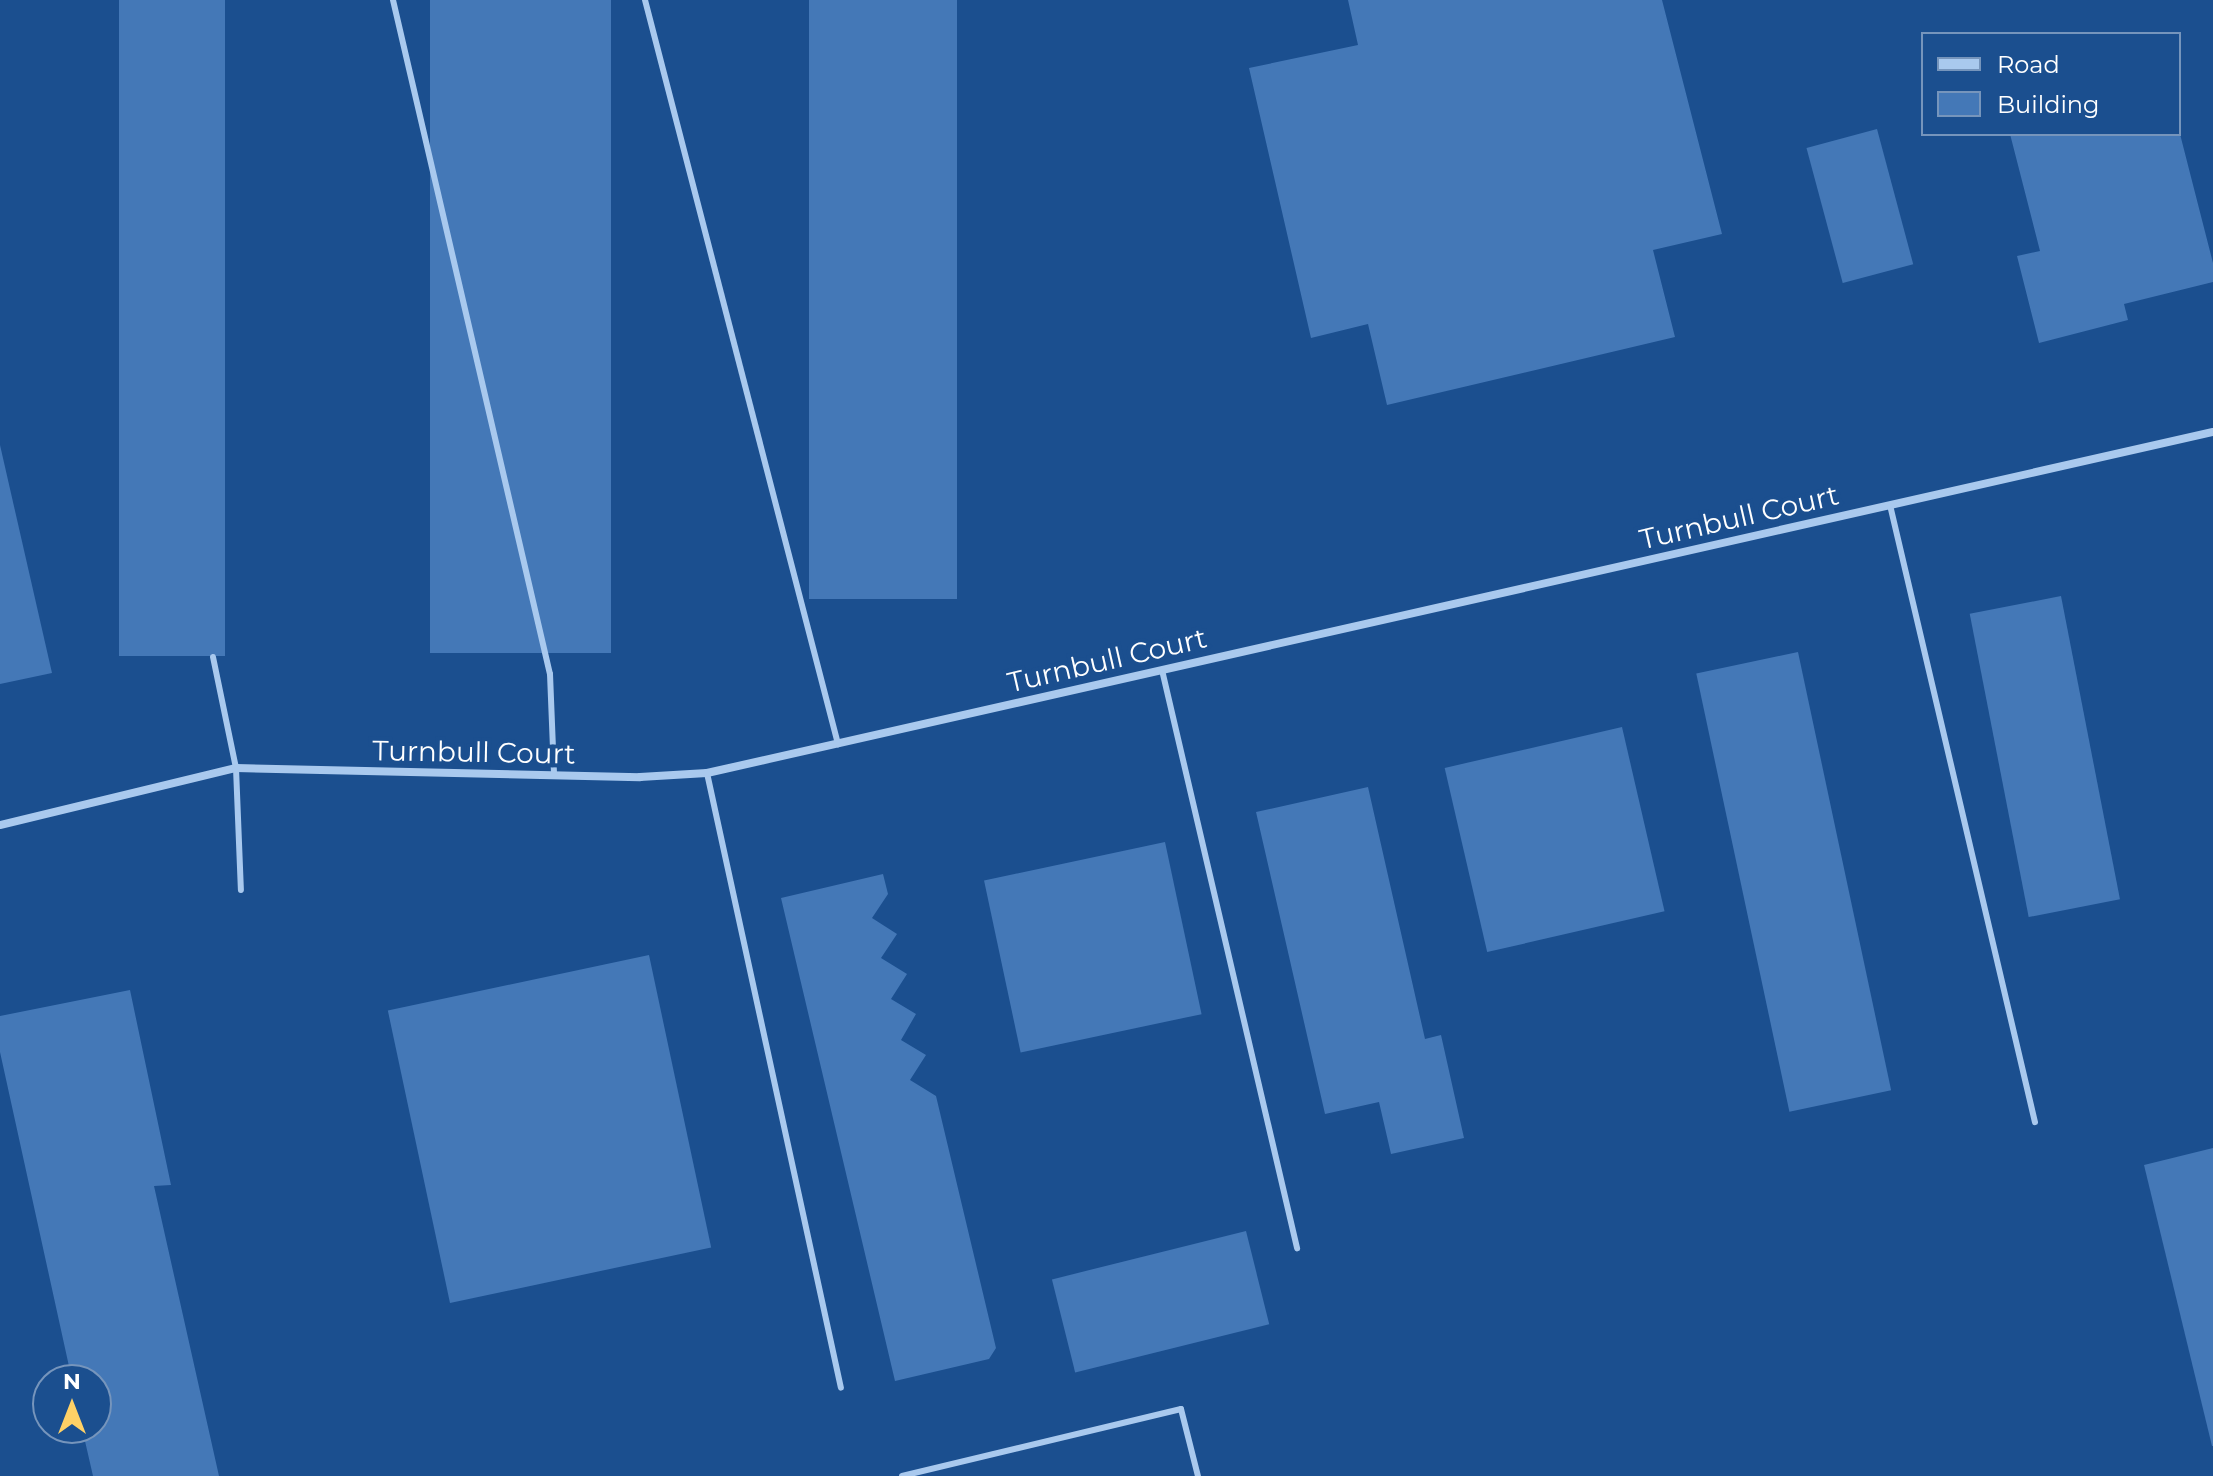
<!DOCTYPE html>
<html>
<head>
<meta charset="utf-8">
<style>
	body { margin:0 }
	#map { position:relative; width:2213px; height:1476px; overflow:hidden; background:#1b4f8f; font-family:Montserrat,sans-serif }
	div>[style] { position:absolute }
	.building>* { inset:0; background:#4478b7; transform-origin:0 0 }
	.service>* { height:6px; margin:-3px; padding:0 3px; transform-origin:3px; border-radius:3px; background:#a9c9ee }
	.minor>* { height:8px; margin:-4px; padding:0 4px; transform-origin:4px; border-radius:4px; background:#a9c9ee }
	span { translate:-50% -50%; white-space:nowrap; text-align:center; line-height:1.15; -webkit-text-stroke:8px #1b4f8f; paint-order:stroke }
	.street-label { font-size:28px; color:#fff }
	.legend { position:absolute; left:1921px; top:32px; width:260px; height:104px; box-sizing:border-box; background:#1b4f8f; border:2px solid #7695bc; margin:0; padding:10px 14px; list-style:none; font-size:24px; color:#fff }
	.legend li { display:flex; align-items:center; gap:16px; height:40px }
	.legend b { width:40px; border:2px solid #7695bc }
	.north { position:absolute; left:32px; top:1364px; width:80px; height:80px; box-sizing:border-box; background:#1b4f8f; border:2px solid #7695bc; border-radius:50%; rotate:0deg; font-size:22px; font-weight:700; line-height:32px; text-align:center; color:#fff }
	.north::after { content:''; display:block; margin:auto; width:28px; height:36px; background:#ffd166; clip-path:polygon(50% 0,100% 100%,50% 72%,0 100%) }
</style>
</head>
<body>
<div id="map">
	<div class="building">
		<i style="left:119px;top:0;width:106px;height:656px"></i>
		<i style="left:430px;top:0;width:181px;height:653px"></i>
		<i style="left:809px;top:0;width:148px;height:599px"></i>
		<i style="clip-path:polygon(1348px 0,1662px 0,1722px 234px,1653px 250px,1675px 337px,1387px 405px,1368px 324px,1311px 338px,1249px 68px,1358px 45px)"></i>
		<i style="left:1877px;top:129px;width:140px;height:73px;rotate:75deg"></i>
		<i style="clip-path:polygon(2010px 134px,2180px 134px,2213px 263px,2213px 282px,2124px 304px,2128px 320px,2039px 343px,2017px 256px,2040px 251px)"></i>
		<i style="clip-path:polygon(0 445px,52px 673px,0 684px)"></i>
		<i style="left:2061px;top:596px;width:309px;height:93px;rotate:79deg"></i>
		<i style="left:1798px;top:652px;width:448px;height:104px;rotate:78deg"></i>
		<i style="left:1622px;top:727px;width:189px;height:182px;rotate:77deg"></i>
		<i style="clip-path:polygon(1368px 787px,1425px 1039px,1441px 1035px,1464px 1138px,1391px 1154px,1379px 1102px,1325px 1114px,1256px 812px)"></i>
		<i style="left:1165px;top:842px;width:176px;height:185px;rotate:78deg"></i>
		<i style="clip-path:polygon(883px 874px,888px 894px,872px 918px,897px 934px,881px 958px,907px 974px,891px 999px,916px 1014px,901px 1040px,926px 1055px,910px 1080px,936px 1096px,996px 1348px,989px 1359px,895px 1381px,781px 898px)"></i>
		<i style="left:649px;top:955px;width:299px;height:267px;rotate:78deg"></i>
		<i style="clip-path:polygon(130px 990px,171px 1185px,154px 1186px,219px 1476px,93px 1476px,82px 1428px,96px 1428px,96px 1380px,72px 1380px,0 1052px,0 1016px)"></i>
		<i style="clip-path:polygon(2213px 1148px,2213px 1446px,2212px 1446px,2144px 1165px)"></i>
		<i style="left:1246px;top:1231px;width:96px;height:200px;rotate:76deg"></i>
	</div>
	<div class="service">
		<i style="left:393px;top:0;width:692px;rotate:76.89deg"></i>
		<i style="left:550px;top:674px;width:101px;rotate:87.7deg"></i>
		<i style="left:645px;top:0;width:769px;rotate:75.46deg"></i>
		<i style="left:1890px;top:505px;width:634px;rotate:76.78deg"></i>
		<i style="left:213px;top:657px;width:113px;rotate:78.3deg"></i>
		<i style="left:236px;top:768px;width:122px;rotate:87.7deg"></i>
		<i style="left:1162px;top:670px;width:594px;rotate:76.85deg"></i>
		<i style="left:707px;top:773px;width:629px;rotate:77.71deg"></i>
		<i style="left:902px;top:1476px;width:287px;rotate:-13.5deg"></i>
		<i style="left:1181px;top:1409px;width:69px;rotate:75.8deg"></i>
	</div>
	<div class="minor">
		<i style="left:0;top:825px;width:243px;rotate:-13.6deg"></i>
		<i style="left:236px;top:768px;width:404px;rotate:1.3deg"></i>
		<i style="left:640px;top:777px;width:67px;rotate:-3.4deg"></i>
		<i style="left:707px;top:773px;width:1544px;rotate:-12.76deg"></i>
	</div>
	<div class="street-label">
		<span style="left:1739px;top:517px;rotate:-13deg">Turnbull Court</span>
		<span style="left:1107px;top:660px;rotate:-13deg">Turnbull Court</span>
		<span style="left:474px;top:752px;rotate:1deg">Turnbull Court</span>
	</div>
	<ul class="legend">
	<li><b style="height:10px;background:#a9c9ee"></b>Road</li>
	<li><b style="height:22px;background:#4478b7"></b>Building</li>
	</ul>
	<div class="north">N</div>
</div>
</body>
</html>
